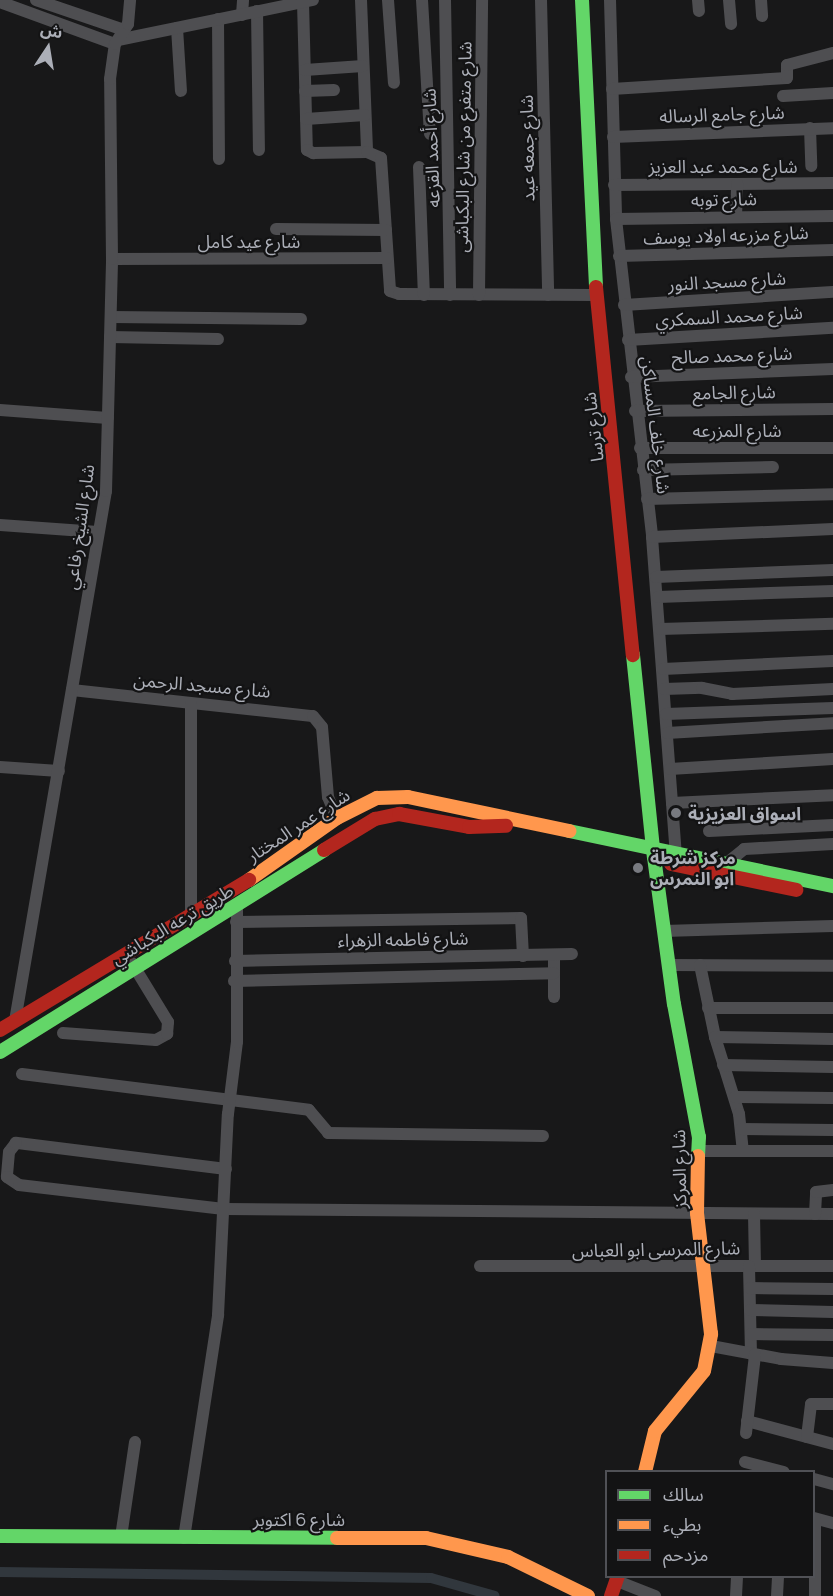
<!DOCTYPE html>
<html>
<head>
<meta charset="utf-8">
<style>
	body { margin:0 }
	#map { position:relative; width:833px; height:1596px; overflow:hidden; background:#181819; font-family:Manrope,"Noto Sans Arabic",sans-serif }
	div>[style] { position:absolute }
	.canal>* { height:10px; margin:-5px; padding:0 5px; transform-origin:5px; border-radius:5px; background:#31373d }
	.street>* { height:12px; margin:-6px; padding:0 6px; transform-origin:6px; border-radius:6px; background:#4e4e51 }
	.fast>* { height:14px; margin:-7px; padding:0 7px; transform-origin:7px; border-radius:7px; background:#63d668 }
	.slow>* { height:14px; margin:-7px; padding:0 7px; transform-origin:7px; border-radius:7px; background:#ff974d }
	.jam>* { height:14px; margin:-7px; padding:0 7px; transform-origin:7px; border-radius:7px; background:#b3261e }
	.dots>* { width:16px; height:16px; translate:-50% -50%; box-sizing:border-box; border:3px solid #131314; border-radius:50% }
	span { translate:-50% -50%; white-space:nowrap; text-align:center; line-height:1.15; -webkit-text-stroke:4.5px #131314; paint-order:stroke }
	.street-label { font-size:18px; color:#acafb8 }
	.poi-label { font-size:18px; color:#acafb8; font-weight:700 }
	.left { translate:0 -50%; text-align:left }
	.legend { position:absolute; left:605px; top:1470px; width:210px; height:108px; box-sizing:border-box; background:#131314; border:2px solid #505156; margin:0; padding:8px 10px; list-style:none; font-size:18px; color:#acafb8 }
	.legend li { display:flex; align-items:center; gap:12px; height:30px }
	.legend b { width:30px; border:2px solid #505156 }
	.north { position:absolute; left:18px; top:18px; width:60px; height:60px; -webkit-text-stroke:4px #131314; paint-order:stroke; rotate:12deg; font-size:16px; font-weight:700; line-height:24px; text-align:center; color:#acafb8 }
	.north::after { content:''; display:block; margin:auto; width:21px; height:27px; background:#acafb8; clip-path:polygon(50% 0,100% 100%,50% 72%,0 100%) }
</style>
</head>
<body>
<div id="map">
	<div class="canal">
		<i style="left:0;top:1572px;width:431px;rotate:0.8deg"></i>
		<i style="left:431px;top:1578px;width:66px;rotate:15.7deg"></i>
	</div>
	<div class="street">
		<i style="left:36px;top:0;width:93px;rotate:18.8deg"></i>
		<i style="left:361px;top:0;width:152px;rotate:87.7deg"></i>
		<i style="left:388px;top:0;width:83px;rotate:85.9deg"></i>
		<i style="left:422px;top:0;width:134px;rotate:86.6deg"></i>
		<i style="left:445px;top:0;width:295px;rotate:89deg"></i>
		<i style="left:541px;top:0;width:295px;rotate:88.6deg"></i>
		<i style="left:610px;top:0;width:219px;rotate:88.4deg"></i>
		<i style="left:616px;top:219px;width:320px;rotate:83.5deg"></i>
		<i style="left:652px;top:537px;width:317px;rotate:85.7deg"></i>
		<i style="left:698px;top:0;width:11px;rotate:85deg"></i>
		<i style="left:729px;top:0;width:24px;rotate:85deg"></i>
		<i style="left:761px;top:0;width:16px;rotate:86deg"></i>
		<i style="left:0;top:2px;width:122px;rotate:20.1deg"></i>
		<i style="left:303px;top:2px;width:148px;rotate:88.5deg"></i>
		<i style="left:307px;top:150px;width:7px;rotate:27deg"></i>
		<i style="left:313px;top:153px;width:54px;rotate:-1.1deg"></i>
		<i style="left:367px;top:152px;width:15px;rotate:23deg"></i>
		<i style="left:381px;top:158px;width:133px;rotate:86.1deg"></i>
		<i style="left:390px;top:291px;width:9px;rotate:18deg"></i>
		<i style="left:399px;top:294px;width:197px;rotate:0.3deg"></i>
		<i style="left:257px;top:11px;width:139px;rotate:89.2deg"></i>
		<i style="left:242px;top:15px;width:15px;rotate:-86deg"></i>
		<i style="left:218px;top:19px;width:140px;rotate:89.6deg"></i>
		<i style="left:177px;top:28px;width:63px;rotate:86.4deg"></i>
		<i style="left:118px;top:40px;width:199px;rotate:-11.6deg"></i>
		<i style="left:305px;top:70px;width:58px;rotate:-3.9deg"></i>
		<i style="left:612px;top:89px;width:175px;rotate:-3.6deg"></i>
		<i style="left:787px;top:78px;width:13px;rotate:-90deg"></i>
		<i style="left:787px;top:65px;width:48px;rotate:-14.6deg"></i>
		<i style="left:305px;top:91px;width:29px;rotate:-2deg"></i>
		<i style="left:783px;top:96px;width:50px;rotate:-3.4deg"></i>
		<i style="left:306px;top:119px;width:59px;rotate:-3.9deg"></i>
		<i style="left:810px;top:128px;width:38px;rotate:88deg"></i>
		<i style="left:613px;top:137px;width:220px;rotate:-2.3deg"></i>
		<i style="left:419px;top:167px;width:128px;rotate:87.8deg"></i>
		<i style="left:614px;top:185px;width:219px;rotate:-0.5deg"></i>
		<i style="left:736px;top:217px;width:33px;rotate:-88deg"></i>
		<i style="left:616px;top:219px;width:217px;rotate:-0.8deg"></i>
		<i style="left:276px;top:229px;width:110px;rotate:0.5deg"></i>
		<i style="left:619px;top:256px;width:214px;rotate:-1.6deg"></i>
		<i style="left:112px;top:259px;width:275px;rotate:-0.2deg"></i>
		<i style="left:479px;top:295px;width:295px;rotate:-89.4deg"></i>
		<i style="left:624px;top:305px;width:209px;rotate:-3.6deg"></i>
		<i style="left:111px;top:317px;width:190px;rotate:0.6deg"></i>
		<i style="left:110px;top:337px;width:108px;rotate:1.1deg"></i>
		<i style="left:628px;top:340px;width:205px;rotate:-3.4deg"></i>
		<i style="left:631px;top:377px;width:202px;rotate:-2.3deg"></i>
		<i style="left:0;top:410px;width:108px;rotate:4.2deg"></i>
		<i style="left:635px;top:411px;width:198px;rotate:-0.6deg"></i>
		<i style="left:640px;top:448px;width:193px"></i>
		<i style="left:643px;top:470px;width:130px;rotate:-1.3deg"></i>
		<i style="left:647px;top:499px;width:186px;rotate:-1.5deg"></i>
		<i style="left:0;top:525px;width:98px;rotate:4.1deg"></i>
		<i style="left:652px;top:537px;width:181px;rotate:-2.5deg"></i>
		<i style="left:656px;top:577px;width:177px;rotate:-2.3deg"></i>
		<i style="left:658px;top:597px;width:175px;rotate:-2deg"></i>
		<i style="left:660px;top:629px;width:173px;rotate:-1.7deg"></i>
		<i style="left:663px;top:669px;width:170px;rotate:-2.7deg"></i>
		<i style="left:664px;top:689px;width:38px;rotate:-2deg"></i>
		<i style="left:702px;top:688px;width:31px;rotate:11deg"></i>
		<i style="left:732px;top:694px;width:101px;rotate:-2.8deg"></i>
		<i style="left:72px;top:690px;width:242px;rotate:6.2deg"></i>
		<i style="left:313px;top:716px;width:14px;rotate:51deg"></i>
		<i style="left:322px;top:727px;width:70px;rotate:85.1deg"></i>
		<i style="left:328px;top:797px;width:23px;rotate:67deg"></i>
		<i style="left:191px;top:704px;width:212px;rotate:90deg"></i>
		<i style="left:666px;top:714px;width:167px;rotate:-2.1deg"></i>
		<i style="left:667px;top:733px;width:166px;rotate:-3.4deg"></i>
		<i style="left:0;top:767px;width:59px;rotate:3.9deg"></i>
		<i style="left:670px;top:769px;width:163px;rotate:-3.5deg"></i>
		<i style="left:672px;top:803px;width:161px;rotate:-2.8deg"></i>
		<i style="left:709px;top:831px;width:124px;rotate:-2.8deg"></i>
		<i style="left:727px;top:863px;width:22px;rotate:-39deg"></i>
		<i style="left:744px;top:849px;width:89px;rotate:-3.2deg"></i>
		<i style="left:236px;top:922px;width:285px;rotate:-0.8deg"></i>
		<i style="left:521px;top:918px;width:38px;rotate:87deg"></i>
		<i style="left:664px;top:931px;width:169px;rotate:-1.7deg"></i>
		<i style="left:554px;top:955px;width:42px;rotate:90deg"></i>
		<i style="left:235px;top:961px;width:337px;rotate:-1.2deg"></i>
		<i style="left:669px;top:965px;width:164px;rotate:0.3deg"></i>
		<i style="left:700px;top:965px;width:74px;rotate:78.2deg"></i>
		<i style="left:715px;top:1037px;width:81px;rotate:72.7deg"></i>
		<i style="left:739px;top:1114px;width:37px;rotate:84deg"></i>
		<i style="left:234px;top:981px;width:320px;rotate:-1.4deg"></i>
		<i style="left:708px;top:1008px;width:125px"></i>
		<i style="left:15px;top:1021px;width:538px;rotate:-80.26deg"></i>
		<i style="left:106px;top:491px;width:232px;rotate:-88.5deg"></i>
		<i style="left:112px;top:259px;width:180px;rotate:-90.6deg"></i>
		<i style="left:110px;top:79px;width:35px;rotate:-82deg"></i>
		<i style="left:115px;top:44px;width:24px;rotate:-57deg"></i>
		<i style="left:128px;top:24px;width:24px;rotate:-85deg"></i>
		<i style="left:63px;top:1033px;width:93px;rotate:4.3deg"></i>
		<i style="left:156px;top:1040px;width:13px;rotate:-29deg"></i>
		<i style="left:167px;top:1034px;width:12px;rotate:-85deg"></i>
		<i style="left:168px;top:1022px;width:69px;rotate:-121.4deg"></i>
		<i style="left:715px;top:1037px;width:118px;rotate:1deg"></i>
		<i style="left:723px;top:1065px;width:110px;rotate:1deg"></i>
		<i style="left:22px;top:1074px;width:289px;rotate:7.1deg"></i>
		<i style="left:309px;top:1110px;width:30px;rotate:50deg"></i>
		<i style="left:328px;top:1133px;width:215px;rotate:0.8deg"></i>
		<i style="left:735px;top:1097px;width:98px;rotate:0.6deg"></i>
		<i style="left:741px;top:1129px;width:92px;rotate:0.6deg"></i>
		<i style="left:699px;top:1151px;width:134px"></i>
		<i style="left:226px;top:1169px;width:212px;rotate:-172.9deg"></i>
		<i style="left:16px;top:1143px;width:11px;rotate:128deg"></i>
		<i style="left:9px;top:1152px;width:25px;rotate:95deg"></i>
		<i style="left:7px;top:1177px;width:14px;rotate:34deg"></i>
		<i style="left:19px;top:1185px;width:206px;rotate:6.7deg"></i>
		<i style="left:224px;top:1209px;width:609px;rotate:0.47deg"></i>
		<i style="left:754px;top:1214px;width:52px;rotate:88.9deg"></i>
		<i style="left:815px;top:1214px;width:22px;rotate:-87deg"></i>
		<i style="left:816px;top:1192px;width:17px;rotate:-7deg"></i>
		<i style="left:480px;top:1266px;width:353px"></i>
		<i style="left:749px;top:1266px;width:88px;rotate:88.7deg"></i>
		<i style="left:750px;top:1288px;width:83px;rotate:0.7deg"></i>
		<i style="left:750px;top:1310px;width:83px;rotate:1.4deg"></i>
		<i style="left:751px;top:1334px;width:82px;rotate:0.7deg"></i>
		<i style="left:711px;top:1346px;width:71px;rotate:10.5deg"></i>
		<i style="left:781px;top:1359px;width:52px;rotate:4.4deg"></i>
		<i style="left:747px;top:1421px;width:89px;rotate:15deg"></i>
		<i style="left:746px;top:1433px;width:79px;rotate:-83.4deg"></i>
		<i style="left:807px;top:1437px;width:33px;rotate:-83deg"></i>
		<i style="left:811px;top:1404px;width:22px"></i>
		<i style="left:745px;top:1462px;width:40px;rotate:14.4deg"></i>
		<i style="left:814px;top:1479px;width:20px;rotate:15deg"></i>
		<i style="left:814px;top:1518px;width:20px;rotate:15deg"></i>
		<i style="left:121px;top:1537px;width:96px;rotate:-81.6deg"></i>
		<i style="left:184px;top:1538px;width:226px;rotate:-81.3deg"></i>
		<i style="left:218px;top:1315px;width:201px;rotate:-87.2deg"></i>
		<i style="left:228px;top:1114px;width:73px;rotate:-82.9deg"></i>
		<i style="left:237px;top:1042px;width:135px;rotate:-90deg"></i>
		<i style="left:617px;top:1581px;width:41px;rotate:21.5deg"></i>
		<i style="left:736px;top:1596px;width:20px;rotate:-87deg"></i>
		<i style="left:777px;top:1596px;width:20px;rotate:-87deg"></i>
		<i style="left:815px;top:1596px;width:77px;rotate:-90deg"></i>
	</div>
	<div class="fast">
		<i style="left:582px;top:0;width:287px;rotate:87.2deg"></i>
		<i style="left:633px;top:655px;width:203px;rotate:84.1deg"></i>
		<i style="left:654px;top:857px;width:148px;rotate:82.3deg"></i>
		<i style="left:674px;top:1004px;width:135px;rotate:79.4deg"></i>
		<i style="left:699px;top:1137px;width:19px;rotate:93deg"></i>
		<i style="left:569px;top:831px;width:270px;rotate:11.8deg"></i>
		<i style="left:0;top:1052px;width:382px;rotate:-31.9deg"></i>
		<i style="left:0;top:1536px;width:337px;rotate:0.3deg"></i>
	</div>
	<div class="slow">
		<i style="left:249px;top:880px;width:108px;rotate:-35.2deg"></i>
		<i style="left:337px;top:818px;width:45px;rotate:-26.6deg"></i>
		<i style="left:377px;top:798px;width:31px;rotate:-2deg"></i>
		<i style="left:408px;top:797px;width:165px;rotate:11.9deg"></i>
		<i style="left:645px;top:1472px;width:42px;rotate:-76.3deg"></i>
		<i style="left:655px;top:1431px;width:77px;rotate:-50.8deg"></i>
		<i style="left:704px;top:1371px;width:38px;rotate:-79deg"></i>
		<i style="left:711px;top:1334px;width:122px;rotate:-96.6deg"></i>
		<i style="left:697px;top:1213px;width:57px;rotate:-89deg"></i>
		<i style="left:337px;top:1538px;width:89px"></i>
		<i style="left:426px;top:1538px;width:84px;rotate:13deg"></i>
		<i style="left:508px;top:1557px;width:89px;rotate:26deg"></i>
	</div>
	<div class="jam">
		<i style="left:596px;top:287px;width:370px;rotate:84.3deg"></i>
		<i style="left:324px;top:850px;width:60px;rotate:-31.3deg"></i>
		<i style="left:375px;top:819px;width:25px;rotate:-12deg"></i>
		<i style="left:399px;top:814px;width:71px;rotate:10.5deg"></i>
		<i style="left:469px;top:827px;width:37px;rotate:-2deg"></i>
		<i style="left:671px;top:864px;width:128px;rotate:11.7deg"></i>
		<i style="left:0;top:1030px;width:291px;rotate:-31.1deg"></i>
		<i style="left:611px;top:1596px;width:21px;rotate:-71deg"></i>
	</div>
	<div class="dots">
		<i style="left:676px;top:813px;background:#787a80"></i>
		<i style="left:638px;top:868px;background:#787a80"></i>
	</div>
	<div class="street-label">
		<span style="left:722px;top:114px;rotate:-2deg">شارع جامع الرساله</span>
		<span style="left:463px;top:147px;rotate:-89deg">شارع متفرع من شارع البكباشى</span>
		<span style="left:431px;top:148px;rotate:-92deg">شارع أحمد القزعه</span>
		<span style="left:527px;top:148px;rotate:-91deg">شارع جمعه عيد</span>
		<span style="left:723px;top:166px">شارع محمد عبد العزيز</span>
		<span style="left:724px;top:199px;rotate:-1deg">شارع توبه</span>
		<span style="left:726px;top:235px;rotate:-2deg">شارع مزرعه اولاد يوسف</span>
		<span style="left:249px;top:241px">شارع عيد كامل</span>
		<span style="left:727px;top:281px;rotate:-3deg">شارع مسجد النور</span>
		<span style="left:729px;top:316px;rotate:-3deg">شارع محمد السمكري</span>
		<span style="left:732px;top:355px;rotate:-2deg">شارع محمد صالح</span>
		<span style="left:734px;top:392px;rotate:-1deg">شارع الجامع</span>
		<span style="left:656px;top:425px;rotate:83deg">شارع خلف المساكن</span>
		<span style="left:593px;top:427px;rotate:-97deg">شارع ترسا</span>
		<span style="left:737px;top:430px">شارع المزرعه</span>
		<span style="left:79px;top:527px;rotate:-82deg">شارع الشيخ رفاعي</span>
		<span style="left:202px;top:685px;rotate:5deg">شارع مسجد الرحمن</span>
		<span style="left:298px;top:825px;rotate:-33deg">شارع عمر المختار</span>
		<span style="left:172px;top:924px;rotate:-31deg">طريق ترعه البكباشي</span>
		<span style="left:403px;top:939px;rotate:-1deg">شارع فاطمه الزهراء</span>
		<span style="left:679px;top:1169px;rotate:-91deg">شارع المركز</span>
		<span style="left:656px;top:1249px;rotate:-1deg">شارع المرسى ابو العباس</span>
		<span style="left:299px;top:1519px">شارع 6 اكتوبر</span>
	</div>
	<div class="poi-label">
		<span class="left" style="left:688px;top:813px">اسواق العزيزية</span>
		<span class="left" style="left:650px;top:868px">مركز شرطة<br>ابو النمرس</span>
	</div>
	<ul class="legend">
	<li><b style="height:8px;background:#63d668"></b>سالك</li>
	<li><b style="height:8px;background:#ff974d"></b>بطيء</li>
	<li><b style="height:8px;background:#b3261e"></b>مزدحم</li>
	</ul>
	<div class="north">ش</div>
</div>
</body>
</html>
